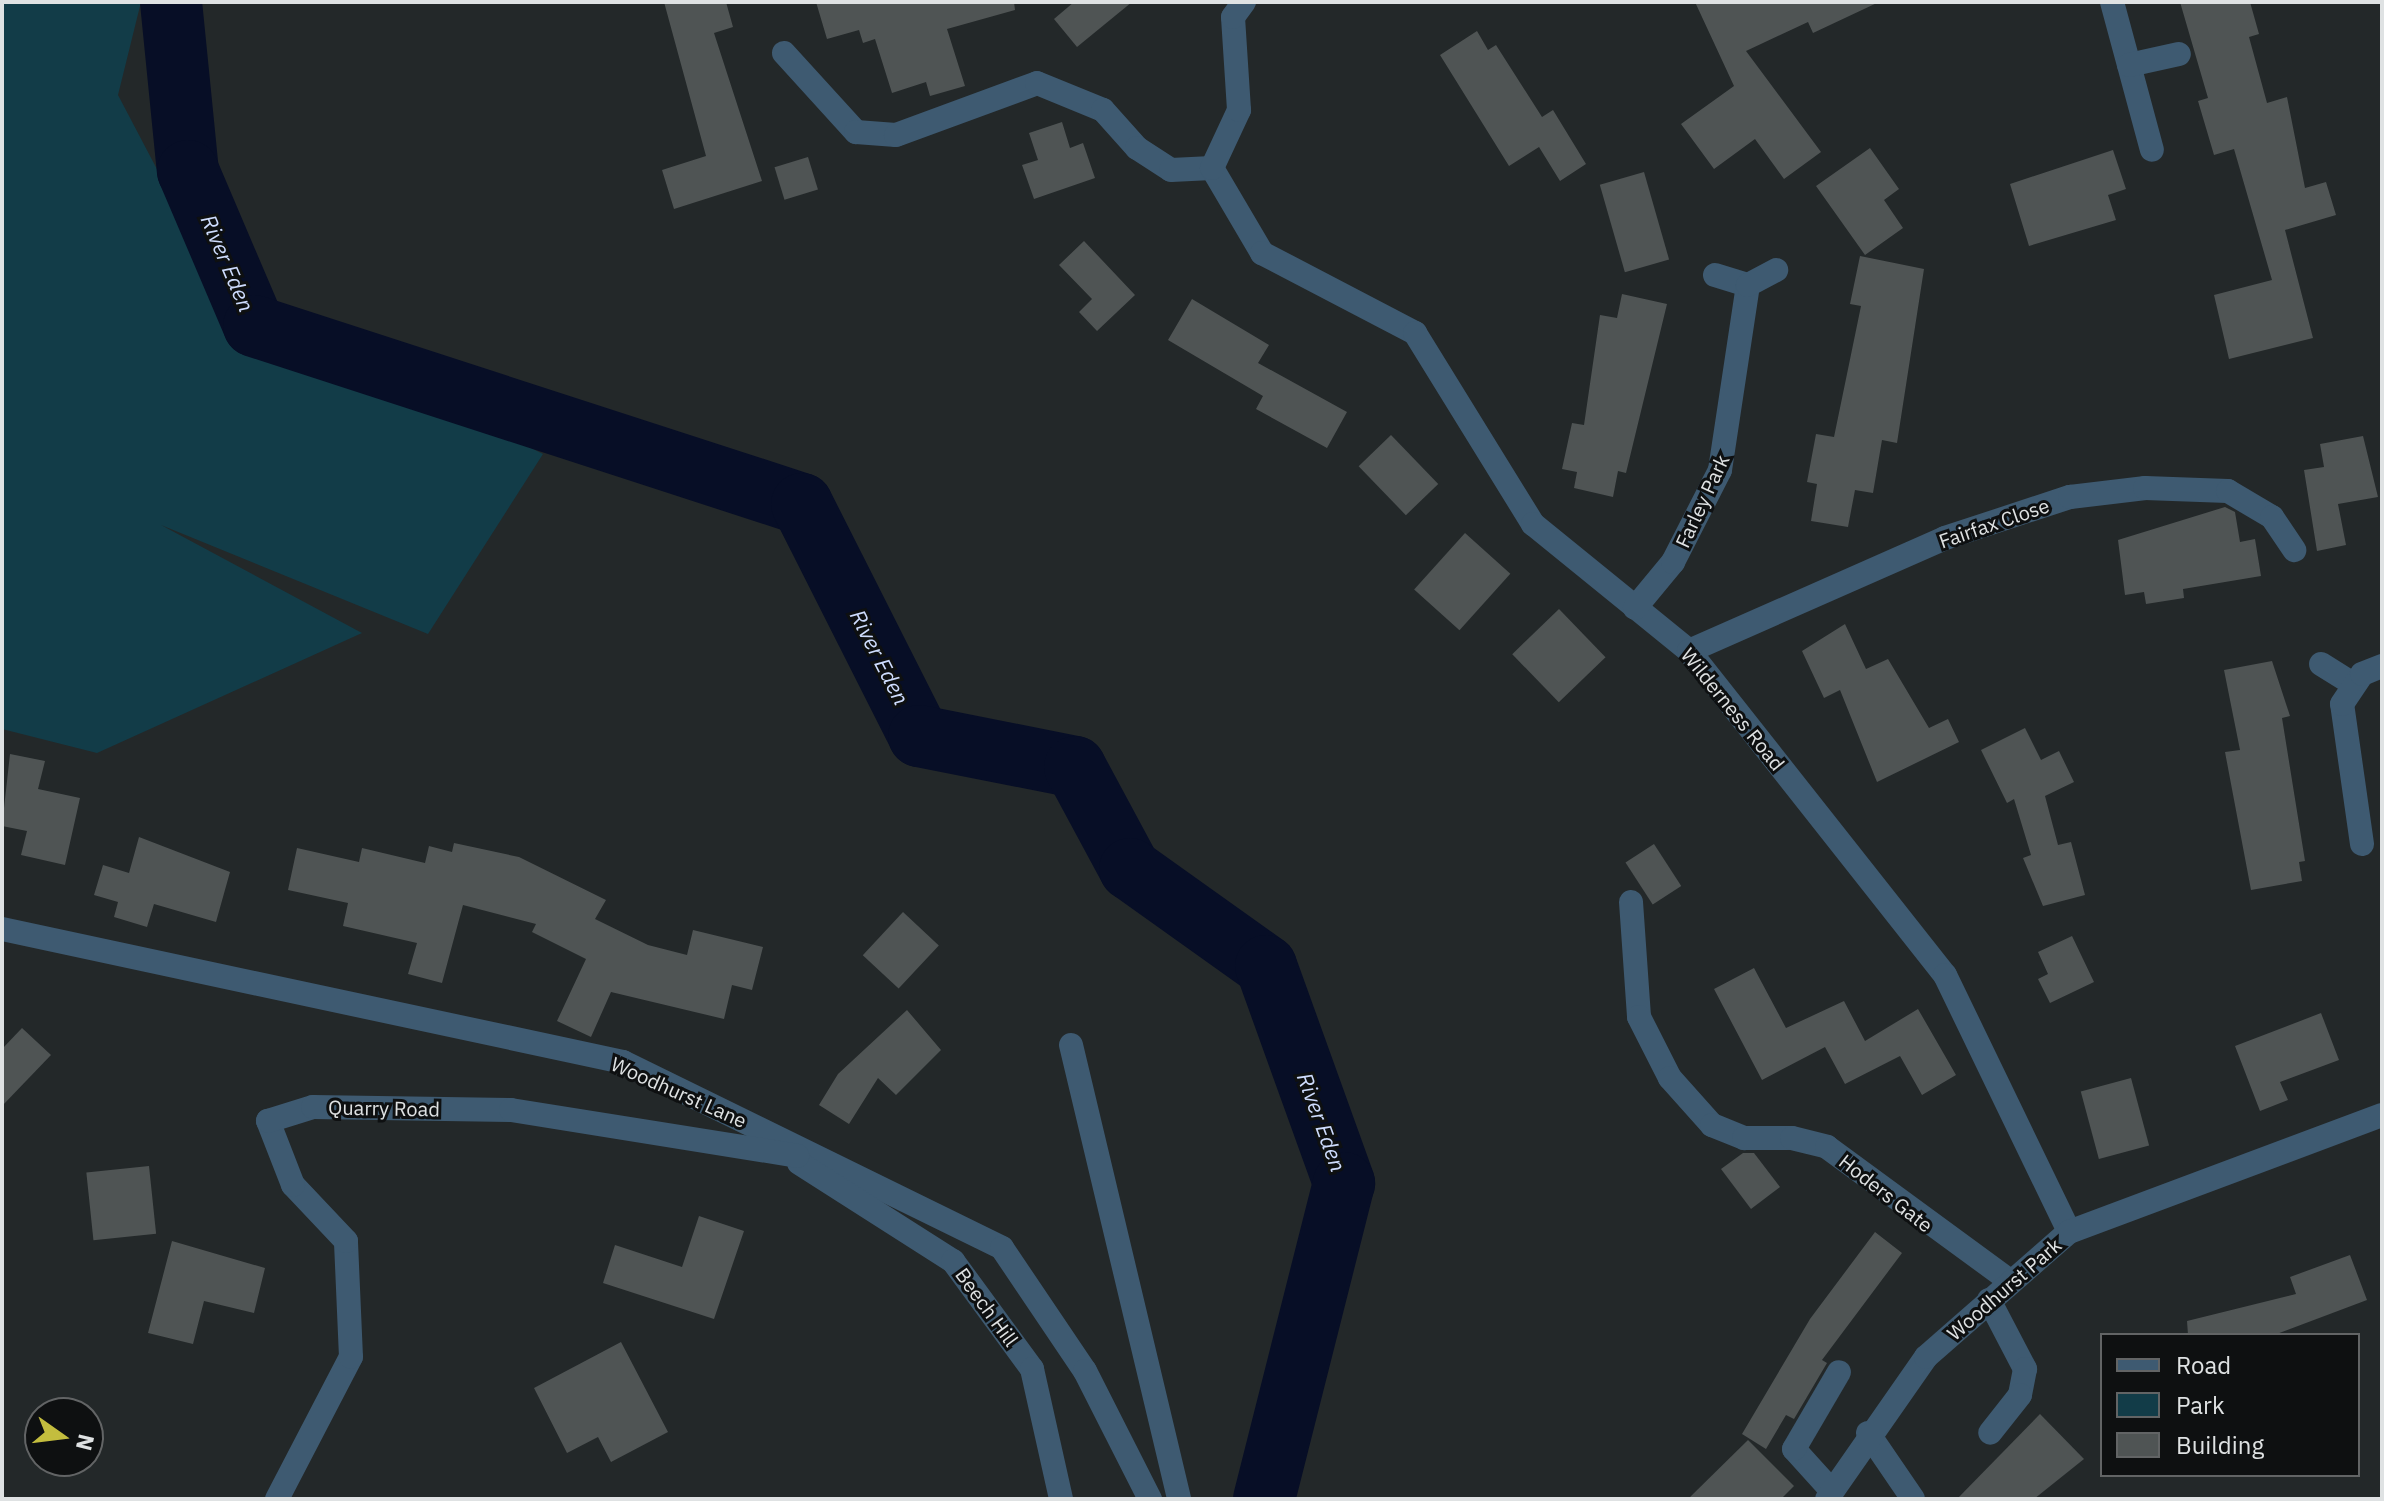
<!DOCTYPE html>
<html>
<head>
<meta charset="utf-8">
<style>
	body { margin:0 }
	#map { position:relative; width:2384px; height:1501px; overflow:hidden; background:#232829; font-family:"IBM Plex Sans",sans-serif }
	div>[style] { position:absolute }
	.green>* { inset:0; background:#123c48 }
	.river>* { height:62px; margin:-31px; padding:0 31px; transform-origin:31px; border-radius:31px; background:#070e26 }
	.building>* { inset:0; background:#4f5454; transform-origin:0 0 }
	.street>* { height:24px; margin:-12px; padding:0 12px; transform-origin:12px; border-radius:12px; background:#3e5a71 }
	span { translate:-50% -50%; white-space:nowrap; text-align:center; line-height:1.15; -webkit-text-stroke:6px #0e1011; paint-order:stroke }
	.street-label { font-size:20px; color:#dfe2e3 }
	.water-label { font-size:22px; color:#cedcfd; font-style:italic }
	.frame { position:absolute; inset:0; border:4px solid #dfe2e3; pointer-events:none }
	.legend { position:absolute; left:2100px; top:1333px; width:260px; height:144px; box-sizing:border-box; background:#0e1011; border:2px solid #626465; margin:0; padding:10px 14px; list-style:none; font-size:24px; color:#dfe2e3 }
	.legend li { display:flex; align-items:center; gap:16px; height:40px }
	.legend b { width:40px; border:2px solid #626465 }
	.north { position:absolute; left:24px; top:1397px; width:80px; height:80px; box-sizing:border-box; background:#0e1011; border:2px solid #626465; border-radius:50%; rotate:104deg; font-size:22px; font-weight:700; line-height:32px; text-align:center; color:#dfe2e3 }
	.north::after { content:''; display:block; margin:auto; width:28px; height:36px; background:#c3bd3e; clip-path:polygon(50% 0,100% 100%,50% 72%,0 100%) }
</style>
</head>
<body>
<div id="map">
	<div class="green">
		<i style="clip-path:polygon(2px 2px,141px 2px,118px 95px,221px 291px,543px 454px,428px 634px,161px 525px,362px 633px,97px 753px,2px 729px)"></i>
	</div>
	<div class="river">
		<i style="left:171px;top:2px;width:170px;rotate:84.3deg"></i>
		<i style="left:188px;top:171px;width:168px;rotate:66.9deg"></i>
		<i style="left:254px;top:326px;width:576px;rotate:17.99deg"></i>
		<i style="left:802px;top:504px;width:260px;rotate:63.2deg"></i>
		<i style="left:919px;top:736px;width:159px;rotate:11.2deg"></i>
		<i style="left:1075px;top:767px;width:116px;rotate:61.7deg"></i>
		<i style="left:1130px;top:869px;width:167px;rotate:35.5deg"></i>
		<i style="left:1266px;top:966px;width:231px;rotate:70.2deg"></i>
		<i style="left:1344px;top:1183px;width:326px;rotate:104.2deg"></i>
	</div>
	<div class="building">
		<i style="clip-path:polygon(664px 2px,726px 2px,733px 27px,714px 33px,762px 181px,674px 209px,662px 170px,706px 156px)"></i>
		<i style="clip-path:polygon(816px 2px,1014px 2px,1015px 10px,947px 29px,965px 86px,930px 96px,926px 82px,892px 93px,875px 39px,863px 43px,859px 30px,827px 39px)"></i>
		<i style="clip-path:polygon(1074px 2px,1132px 2px,1077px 47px,1054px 19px)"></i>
		<i style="clip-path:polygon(1695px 2px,1879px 2px,1813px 33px,1808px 22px,1746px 51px,1821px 152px,1784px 179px,1755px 139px,1714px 169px,1681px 124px,1734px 86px)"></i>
		<i style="clip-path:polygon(2180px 2px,2250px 2px,2259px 34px,2249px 37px,2267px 103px,2287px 97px,2305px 188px,2326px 182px,2336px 215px,2285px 230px,2313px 338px,2229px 359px,2214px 295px,2272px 280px,2234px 149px,2214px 155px,2198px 101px,2208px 98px)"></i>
		<i style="clip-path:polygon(1477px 31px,1488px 50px,1496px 45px,1542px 117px,1553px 110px,1586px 164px,1560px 181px,1539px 147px,1509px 166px,1440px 55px)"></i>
		<i style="clip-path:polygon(1062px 122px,1070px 148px,1083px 143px,1095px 178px,1034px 199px,1022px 165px,1038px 160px,1029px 133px)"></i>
		<i style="clip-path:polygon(1870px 148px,1899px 189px,1884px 200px,1903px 228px,1865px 255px,1816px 186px)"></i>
		<i style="clip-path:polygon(2113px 150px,2126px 189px,2108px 195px,2116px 220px,2029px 246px,2010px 184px)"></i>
		<i style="left:808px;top:157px;width:34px;height:35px;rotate:73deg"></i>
		<i style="left:1644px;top:172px;width:91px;height:46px;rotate:74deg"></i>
		<i style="clip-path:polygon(1084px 241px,1135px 295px,1097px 331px,1079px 312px,1092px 299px,1059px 265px)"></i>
		<i style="clip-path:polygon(1860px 256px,1924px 269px,1897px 443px,1882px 440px,1873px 493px,1855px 490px,1848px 527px,1811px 521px,1817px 484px,1807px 482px,1816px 434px,1834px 437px,1861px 306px,1850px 304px)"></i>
		<i style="clip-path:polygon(1622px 294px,1667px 304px,1626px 473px,1618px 471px,1613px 497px,1574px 488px,1577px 472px,1562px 469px,1572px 423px,1584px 425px,1600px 315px,1617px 318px)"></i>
		<i style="clip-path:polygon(1192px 299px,1269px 345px,1258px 363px,1347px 412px,1327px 448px,1256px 409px,1263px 396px,1168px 340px)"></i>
		<i style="left:1391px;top:435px;width:68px;height:45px;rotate:46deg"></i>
		<i style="clip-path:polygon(2363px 436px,2378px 497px,2338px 504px,2346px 545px,2317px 551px,2304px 470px,2324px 467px,2320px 444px)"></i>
		<i style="clip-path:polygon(2225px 507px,2235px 512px,2240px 542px,2255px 539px,2261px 576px,2183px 589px,2184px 598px,2146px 604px,2144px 592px,2125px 595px,2118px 540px)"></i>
		<i style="left:1465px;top:533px;width:61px;height:76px;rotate:42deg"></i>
		<i style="left:1559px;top:609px;width:67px;height:65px;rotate:46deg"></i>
		<i style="clip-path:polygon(1845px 624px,1866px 669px,1888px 659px,1929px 728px,1948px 719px,1959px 742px,1877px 782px,1840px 690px,1824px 698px,1802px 651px)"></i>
		<i style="clip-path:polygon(2272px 661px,2290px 716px,2282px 718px,2305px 861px,2299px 862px,2302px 881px,2251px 890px,2225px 752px,2240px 750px,2224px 670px)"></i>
		<i style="clip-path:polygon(2025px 728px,2041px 760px,2059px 751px,2074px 782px,2045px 796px,2058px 845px,2071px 842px,2085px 895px,2043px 906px,2023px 858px,2031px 855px,2014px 799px,2007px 803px,1981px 750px)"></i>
		<i style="clip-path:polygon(10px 754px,45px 761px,38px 789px,80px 798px,65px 865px,21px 855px,27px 831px,2px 826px)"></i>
		<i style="clip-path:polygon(139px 837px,230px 872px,216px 922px,154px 904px,147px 927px,114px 917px,118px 902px,94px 895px,103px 865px,129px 873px)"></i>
		<i style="clip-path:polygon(454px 843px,519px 857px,606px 900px,595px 919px,648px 945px,687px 955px,693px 930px,763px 947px,752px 990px,732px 985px,724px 1019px,611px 992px,591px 1037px,557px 1021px,586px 959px,532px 932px,536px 924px,463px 905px,442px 983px,408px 974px,417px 943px,343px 926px,348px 903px,288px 890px,297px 848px,359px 862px,362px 848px,425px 863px,429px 846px,452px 852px)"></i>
		<i style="left:1654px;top:844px;width:50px;height:34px;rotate:57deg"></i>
		<i style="left:903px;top:912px;width:49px;height:59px;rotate:43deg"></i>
		<i style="clip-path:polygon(2072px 936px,2094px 982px,2050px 1003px,2038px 979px,2048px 974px,2038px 952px)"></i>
		<i style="clip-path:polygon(1754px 968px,1786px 1028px,1844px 1001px,1865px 1041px,1918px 1009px,1956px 1075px,1922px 1095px,1900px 1056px,1845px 1084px,1825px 1047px,1762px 1080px,1714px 989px)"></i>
		<i style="clip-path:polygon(907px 1010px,941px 1050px,896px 1095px,878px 1078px,849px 1124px,819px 1105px,838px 1074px)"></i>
		<i style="clip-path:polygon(2321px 1013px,2339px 1060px,2280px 1082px,2288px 1100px,2260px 1111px,2235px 1046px)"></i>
		<i style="clip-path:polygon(22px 1028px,51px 1055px,2px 1106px,2px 1049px)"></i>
		<i style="left:2131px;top:1078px;width:70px;height:52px;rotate:75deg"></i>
		<i style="clip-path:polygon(1743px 1153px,1754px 1153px,1780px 1187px,1751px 1209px,1721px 1169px)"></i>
		<i style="left:149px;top:1166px;width:68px;height:63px;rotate:84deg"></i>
		<i style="clip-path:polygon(699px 1216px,744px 1231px,714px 1319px,603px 1283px,615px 1245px,682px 1267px)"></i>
		<i style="clip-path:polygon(1875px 1232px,1902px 1253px,1822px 1360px,1827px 1363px,1794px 1419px,1786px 1415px,1766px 1449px,1742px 1434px,1810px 1319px)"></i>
		<i style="clip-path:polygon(172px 1241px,265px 1268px,254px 1313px,204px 1301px,193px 1344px,148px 1333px)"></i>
		<i style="clip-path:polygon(2350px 1255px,2367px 1300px,2274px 1335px,2188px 1335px,2187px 1321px,2296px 1294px,2290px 1277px)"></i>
		<i style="clip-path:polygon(621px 1342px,668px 1432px,611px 1462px,598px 1437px,567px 1453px,534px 1388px)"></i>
		<i style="clip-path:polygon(2040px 1414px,2084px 1459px,2034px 1499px,1957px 1499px)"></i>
		<i style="clip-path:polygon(1748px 1440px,1794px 1486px,1781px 1499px,1688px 1499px)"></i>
	</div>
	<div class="street">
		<i style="left:2112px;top:2px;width:153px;rotate:74.9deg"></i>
		<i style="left:784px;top:53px;width:107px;rotate:47.7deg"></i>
		<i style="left:856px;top:132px;width:40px;rotate:4.3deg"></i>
		<i style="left:896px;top:135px;width:150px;rotate:-20.2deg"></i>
		<i style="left:1037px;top:83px;width:71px;rotate:22.2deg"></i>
		<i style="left:1103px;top:110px;width:51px;rotate:48.2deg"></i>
		<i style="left:1137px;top:148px;width:40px;rotate:32.9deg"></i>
		<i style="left:1171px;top:170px;width:41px;rotate:-2.8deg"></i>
		<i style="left:2129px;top:65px;width:51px;rotate:-12.4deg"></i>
		<i style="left:1212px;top:168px;width:99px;rotate:59.5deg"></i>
		<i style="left:1262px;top:253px;width:173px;rotate:27.6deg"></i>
		<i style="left:1415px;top:333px;width:225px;rotate:58.3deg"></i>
		<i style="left:1533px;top:524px;width:201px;rotate:39.1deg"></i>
		<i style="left:1689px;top:651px;width:413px;rotate:51.7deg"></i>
		<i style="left:1945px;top:975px;width:285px;rotate:64.2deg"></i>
		<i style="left:1212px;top:168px;width:64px;rotate:-65deg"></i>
		<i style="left:1239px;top:110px;width:93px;rotate:-93.7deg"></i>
		<i style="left:1233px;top:17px;width:19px;rotate:-54deg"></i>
		<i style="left:1715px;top:275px;width:34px;rotate:17deg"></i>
		<i style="left:1635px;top:608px;width:60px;rotate:-50.4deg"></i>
		<i style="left:1673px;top:562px;width:103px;rotate:-62.9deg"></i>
		<i style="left:1720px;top:470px;width:187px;rotate:-81.4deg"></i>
		<i style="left:1748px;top:285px;width:32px;rotate:-28deg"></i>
		<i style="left:1689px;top:651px;width:280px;rotate:-23.8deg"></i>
		<i style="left:1945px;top:538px;width:132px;rotate:-18.2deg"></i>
		<i style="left:2070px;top:497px;width:76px;rotate:-6.8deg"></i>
		<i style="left:2145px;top:488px;width:83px;rotate:2.1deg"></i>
		<i style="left:2228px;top:491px;width:51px;rotate:30.6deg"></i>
		<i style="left:2272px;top:517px;width:40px;rotate:56deg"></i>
		<i style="left:2321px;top:664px;width:38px;rotate:32deg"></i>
		<i style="left:2362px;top:844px;width:141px;rotate:-98.1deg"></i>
		<i style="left:2342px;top:704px;width:36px;rotate:-56deg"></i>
		<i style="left:2362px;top:674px;width:22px;rotate:-22deg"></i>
		<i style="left:1631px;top:902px;width:115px;rotate:86deg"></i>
		<i style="left:1639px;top:1017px;width:68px;rotate:63.1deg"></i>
		<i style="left:1670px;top:1078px;width:63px;rotate:48.2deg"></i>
		<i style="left:1712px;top:1125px;width:35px;rotate:22deg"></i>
		<i style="left:1744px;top:1138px;width:48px"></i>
		<i style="left:1792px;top:1138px;width:36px;rotate:14deg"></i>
		<i style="left:1827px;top:1147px;width:227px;rotate:36.2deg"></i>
		<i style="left:2px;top:929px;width:635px;rotate:12.09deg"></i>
		<i style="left:623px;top:1062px;width:422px;rotate:26.1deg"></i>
		<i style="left:1002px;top:1248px;width:148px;rotate:56deg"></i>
		<i style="left:1085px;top:1371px;width:144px;rotate:63.1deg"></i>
		<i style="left:1071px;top:1045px;width:467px;rotate:76.6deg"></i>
		<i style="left:799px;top:1163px;width:183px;rotate:32.5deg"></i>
		<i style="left:953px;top:1261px;width:134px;rotate:53.8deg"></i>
		<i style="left:1032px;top:1369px;width:133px;rotate:77.4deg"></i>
		<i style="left:1989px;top:1300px;width:78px;rotate:62.4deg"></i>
		<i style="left:2025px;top:1369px;width:26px;rotate:101deg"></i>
		<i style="left:2020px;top:1395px;width:48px;rotate:128.3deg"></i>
		<i style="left:1868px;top:1433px;width:80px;rotate:55.7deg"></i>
		<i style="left:1831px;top:1490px;width:55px;rotate:-132.1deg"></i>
		<i style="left:1794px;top:1449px;width:89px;rotate:-59.7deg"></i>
		<i style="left:277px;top:1499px;width:160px;rotate:-62.5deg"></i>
		<i style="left:351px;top:1357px;width:116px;rotate:-92.5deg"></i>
		<i style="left:346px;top:1241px;width:77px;rotate:-133.4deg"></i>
		<i style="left:293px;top:1185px;width:69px;rotate:-111.3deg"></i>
		<i style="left:268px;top:1121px;width:47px;rotate:-17.3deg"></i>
		<i style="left:313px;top:1107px;width:198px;rotate:0.9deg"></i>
		<i style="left:511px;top:1110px;width:290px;rotate:9.1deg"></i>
		<i style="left:1827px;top:1499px;width:173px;rotate:-55.1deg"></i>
		<i style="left:1926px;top:1357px;width:190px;rotate:-41.2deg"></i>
		<i style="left:2069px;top:1232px;width:334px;rotate:-20.5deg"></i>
	</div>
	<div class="street-label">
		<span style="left:1702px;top:501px;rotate:-65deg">Farley Park</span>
		<span style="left:1994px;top:523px;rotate:-19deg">Fairfax Close</span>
		<span style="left:1733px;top:709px;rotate:51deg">Wilderness Road</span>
		<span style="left:679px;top:1092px;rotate:24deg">Woodhurst Lane</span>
		<span style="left:384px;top:1108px;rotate:1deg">Quarry Road</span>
		<span style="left:1886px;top:1193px;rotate:38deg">Hoders Gate</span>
		<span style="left:2004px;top:1289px;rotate:-41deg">Woodhurst Park</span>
		<span style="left:987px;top:1307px;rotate:54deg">Beech Hill</span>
	</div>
	<div class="water-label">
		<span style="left:228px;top:263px;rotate:67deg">River Eden</span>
		<span style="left:880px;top:657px;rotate:63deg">River Eden</span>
		<span style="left:1322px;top:1122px;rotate:70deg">River Eden</span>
	</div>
	<div class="frame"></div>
	<ul class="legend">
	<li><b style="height:10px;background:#3e5a71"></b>Road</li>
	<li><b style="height:22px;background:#123c48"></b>Park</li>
	<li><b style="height:22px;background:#4f5454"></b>Building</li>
	</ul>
	<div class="north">N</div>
</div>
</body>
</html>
